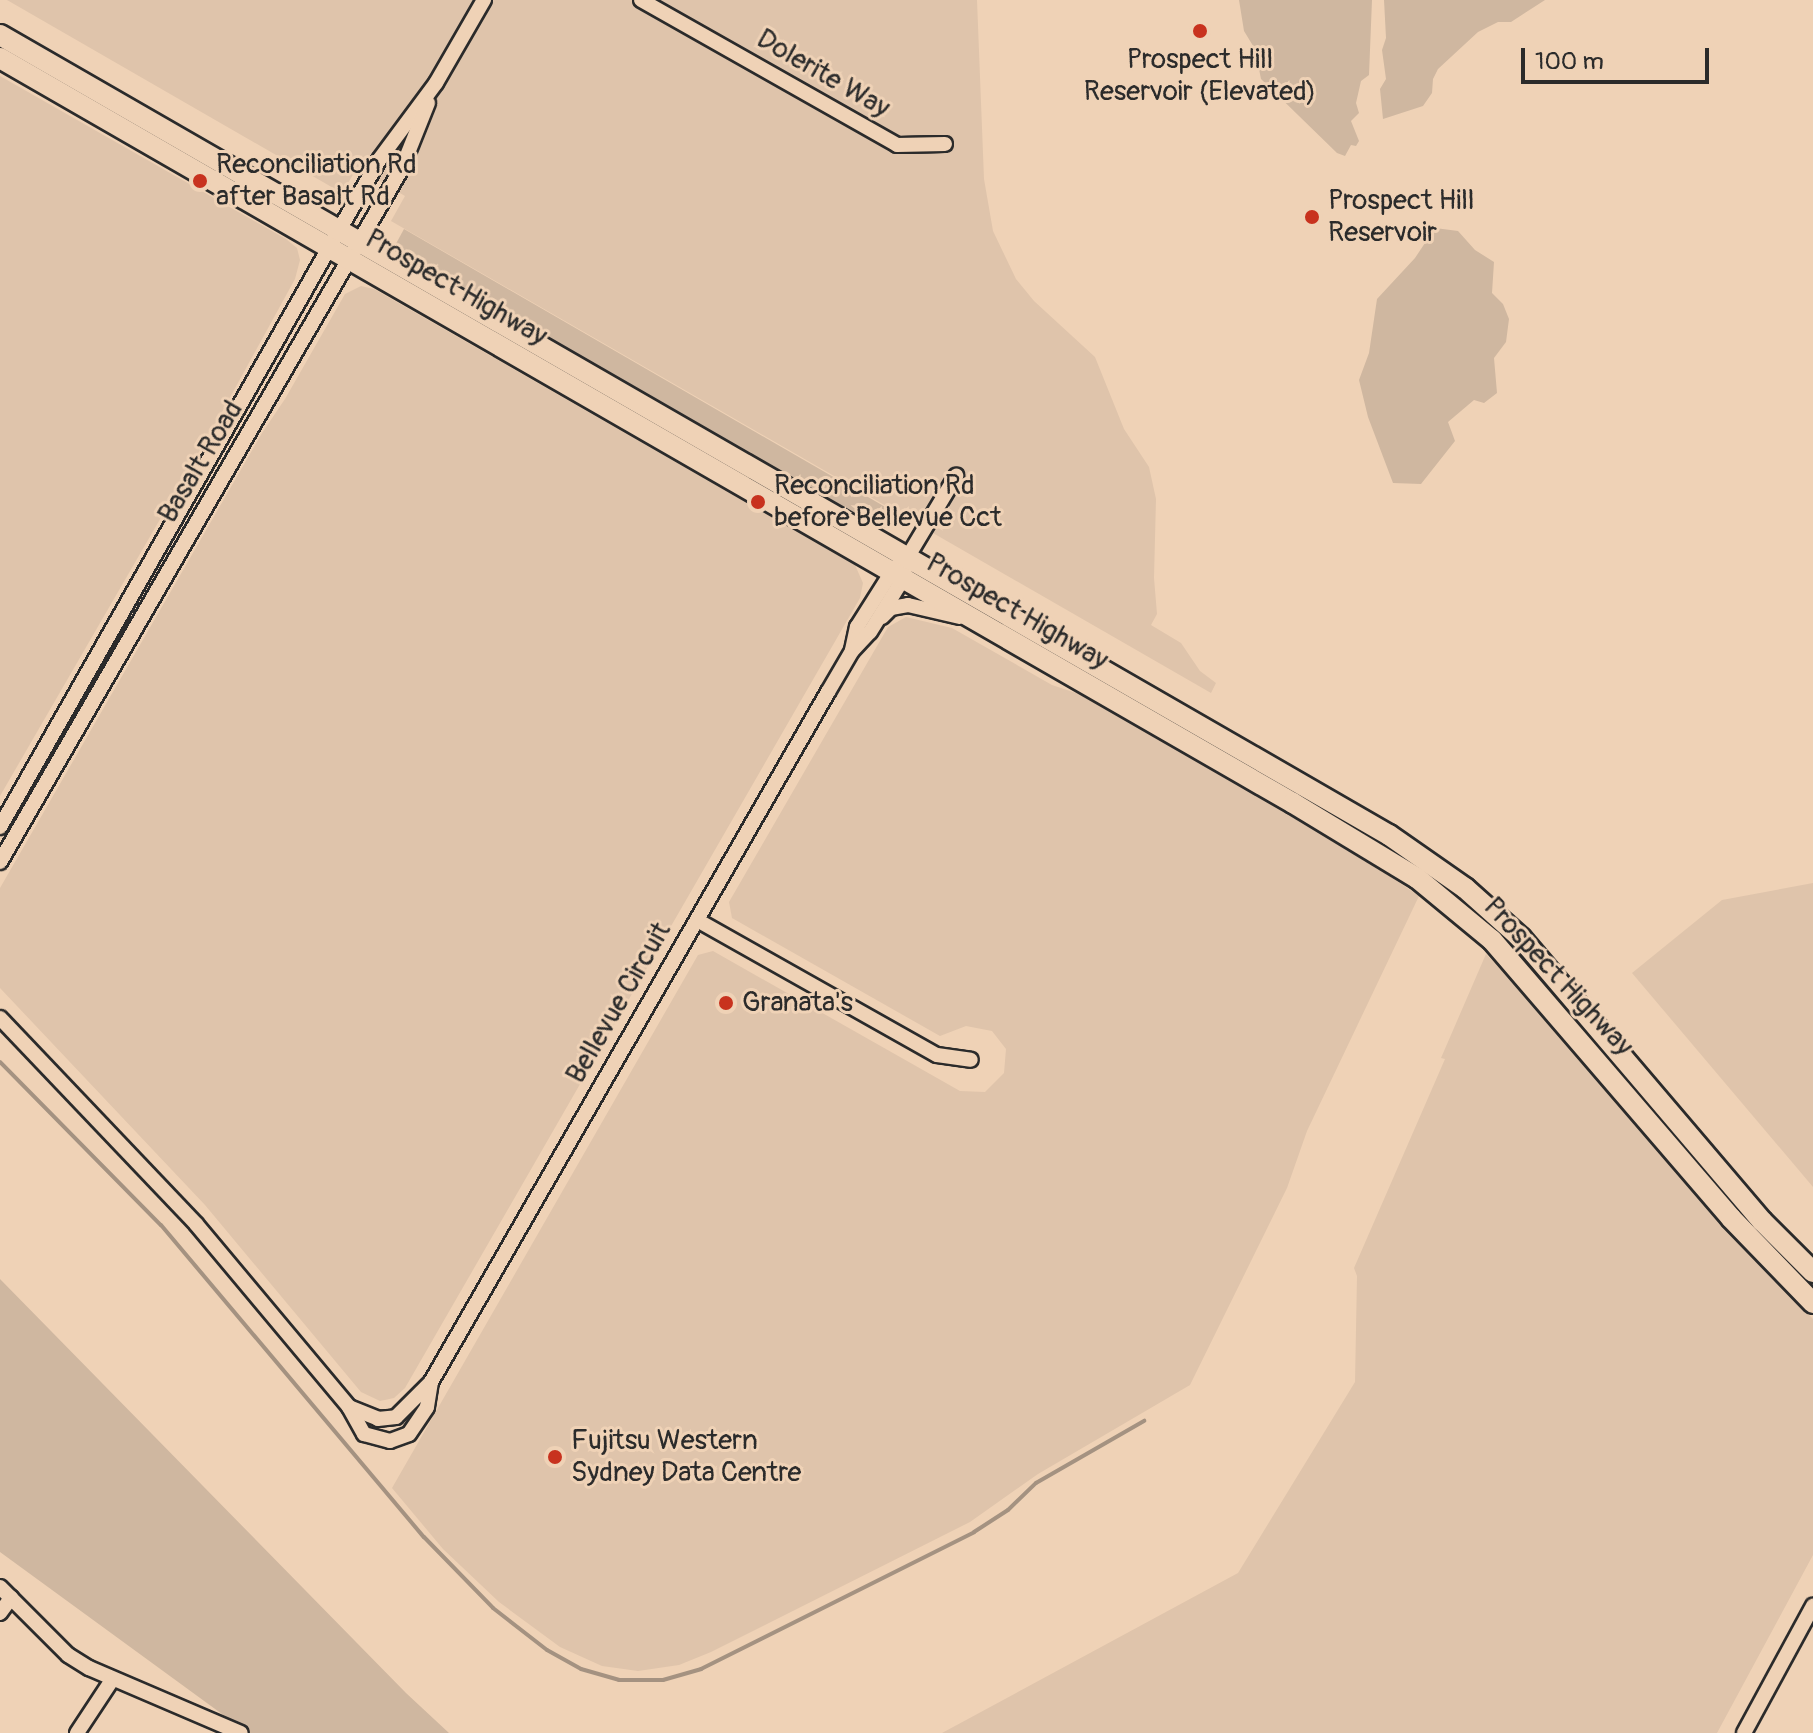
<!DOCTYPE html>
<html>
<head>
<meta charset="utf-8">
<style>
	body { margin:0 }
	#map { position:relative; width:1813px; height:1733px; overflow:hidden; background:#efd2b6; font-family:Pangolin,sans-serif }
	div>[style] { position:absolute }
	.built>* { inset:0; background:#dfc4ab }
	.green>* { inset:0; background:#cfb7a0 }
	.stream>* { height:4px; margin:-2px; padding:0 2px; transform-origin:2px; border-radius:2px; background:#a49281 }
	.roads { filter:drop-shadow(2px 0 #2b2b2b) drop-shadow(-2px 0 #2b2b2b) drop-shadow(0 2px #2b2b2b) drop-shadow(0 -2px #2b2b2b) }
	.minor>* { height:14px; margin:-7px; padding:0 7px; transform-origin:7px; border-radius:7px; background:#efd2b6 }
	.secondary>* { height:20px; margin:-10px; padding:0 10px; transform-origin:10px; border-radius:10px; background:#efd2b6 }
	.dots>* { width:22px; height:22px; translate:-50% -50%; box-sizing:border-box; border:4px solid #efd2b6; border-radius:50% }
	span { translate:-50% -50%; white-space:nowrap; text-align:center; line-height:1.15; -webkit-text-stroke:6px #efd2b6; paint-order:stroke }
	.poi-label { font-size:28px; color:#2b2b2b }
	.left { translate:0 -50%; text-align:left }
	.street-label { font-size:28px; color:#2b2b2b }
	.scale { position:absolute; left:1521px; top:48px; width:188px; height:36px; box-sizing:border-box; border:4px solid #2b2b2b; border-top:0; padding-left:10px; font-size:24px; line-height:28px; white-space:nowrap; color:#2b2b2b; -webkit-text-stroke:6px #efd2b6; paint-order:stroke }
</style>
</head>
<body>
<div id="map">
	<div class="built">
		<i style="clip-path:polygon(7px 0,977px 0,984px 179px,993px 231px,1016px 279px,1034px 301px,1095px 357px,1124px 429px,1149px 467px,1156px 499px,1154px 578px,1157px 614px,1151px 625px,1181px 643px,1200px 671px,1216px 683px,1211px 693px,391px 221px,405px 196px,357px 168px,342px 193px)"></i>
		<i style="clip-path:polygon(0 76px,286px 239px,297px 248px,300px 260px,295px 279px,222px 412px,0 796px)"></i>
		<i style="clip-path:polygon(361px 286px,374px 289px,855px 565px,863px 583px,860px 598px,405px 1388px,394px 1398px,380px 1401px,361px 1392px,205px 1205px,0 988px,0 888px,262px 433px,285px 399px,345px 294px)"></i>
		<i style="clip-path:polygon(906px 617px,952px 628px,1052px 685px,1079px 694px,1343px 845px,1419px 896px,1307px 1131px,1287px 1188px,1190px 1385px,1038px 1474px,970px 1522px,711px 1652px,679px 1665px,638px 1671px,602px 1666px,560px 1647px,499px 1602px,443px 1549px,392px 1488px,698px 955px,713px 951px,960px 1091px,985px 1092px,1004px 1073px,1006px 1049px,992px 1031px,966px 1026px,940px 1036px,732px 918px,729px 902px,888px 627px)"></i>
		<i style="clip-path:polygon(1813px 883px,1813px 1187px,1632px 973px,1722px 900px)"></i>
		<i style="clip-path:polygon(1486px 954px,1554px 1026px,1733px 1238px,1813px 1319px,1813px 1555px,1717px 1733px,942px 1733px,1238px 1573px,1355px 1382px,1357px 1276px,1354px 1268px,1445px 1059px,1441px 1058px)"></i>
	</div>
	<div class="green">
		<i style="clip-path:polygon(1239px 0,1372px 0,1369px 75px,1361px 81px,1356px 103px,1359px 113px,1351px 121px,1359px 141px,1356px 146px,1351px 145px,1345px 156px,1337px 153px,1261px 79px,1255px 49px,1244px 31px)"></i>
		<i style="clip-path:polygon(1384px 0,1545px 0,1511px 22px,1498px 22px,1478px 32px,1438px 69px,1433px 79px,1432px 93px,1423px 106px,1383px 119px,1380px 89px,1386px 79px,1382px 50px,1386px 38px)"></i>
		<i style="clip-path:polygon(1435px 228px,1458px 231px,1475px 250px,1494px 262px,1492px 293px,1503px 304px,1509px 319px,1506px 342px,1494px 358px,1497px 393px,1484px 403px,1474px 400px,1448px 422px,1455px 441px,1421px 484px,1393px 483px,1368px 417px,1359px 380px,1369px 353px,1377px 299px,1415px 258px)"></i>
		<i style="clip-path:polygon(404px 229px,894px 512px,907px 520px,894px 527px,873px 528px,392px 251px)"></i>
		<i style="clip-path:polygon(0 1279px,406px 1693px,449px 1733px,248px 1733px,0 1552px)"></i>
	</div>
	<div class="stream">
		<i style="left:0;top:1062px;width:229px;rotate:45.4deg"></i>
		<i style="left:161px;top:1225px;width:408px;rotate:49.9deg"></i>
		<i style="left:424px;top:1537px;width:99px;rotate:45.8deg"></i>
		<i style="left:493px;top:1608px;width:68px;rotate:37.9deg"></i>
		<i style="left:547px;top:1650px;width:39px;rotate:29deg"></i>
		<i style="left:581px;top:1669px;width:40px;rotate:16deg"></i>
		<i style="left:619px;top:1680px;width:44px"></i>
		<i style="left:663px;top:1680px;width:40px;rotate:-16deg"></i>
		<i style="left:701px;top:1669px;width:305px;rotate:-26.6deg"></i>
		<i style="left:974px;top:1532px;width:40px;rotate:-32.9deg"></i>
		<i style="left:1008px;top:1510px;width:39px;rotate:-44deg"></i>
		<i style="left:1036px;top:1483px;width:125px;rotate:-29.9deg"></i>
	</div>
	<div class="roads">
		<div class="minor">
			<i style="left:641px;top:0;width:294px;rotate:29.5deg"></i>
			<i style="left:897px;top:145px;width:48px;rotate:-1.2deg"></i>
			<i style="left:882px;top:617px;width:13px;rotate:-45deg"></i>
			<i style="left:891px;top:608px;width:17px;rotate:-10deg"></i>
			<i style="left:908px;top:605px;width:53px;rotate:13deg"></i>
			<i style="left:852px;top:650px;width:24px;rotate:-78deg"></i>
			<i style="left:857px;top:627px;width:71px;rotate:-57.7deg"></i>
			<i style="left:0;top:827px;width:767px;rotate:-60.39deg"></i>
			<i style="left:379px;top:160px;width:96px;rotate:-53.5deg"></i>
			<i style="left:436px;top:83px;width:96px;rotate:-60deg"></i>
			<i style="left:0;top:862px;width:802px;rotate:-59.92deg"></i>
			<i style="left:402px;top:168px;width:70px;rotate:-68.2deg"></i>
			<i style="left:697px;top:920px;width:275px;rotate:29.4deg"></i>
			<i style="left:937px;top:1055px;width:34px;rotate:8deg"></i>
			<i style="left:0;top:1018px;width:284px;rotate:46.4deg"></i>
			<i style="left:196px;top:1224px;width:239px;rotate:50.1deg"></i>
			<i style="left:349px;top:1407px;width:31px;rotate:61deg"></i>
			<i style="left:364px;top:1434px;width:27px;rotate:15deg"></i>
			<i style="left:390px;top:1441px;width:20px;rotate:-20deg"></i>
			<i style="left:409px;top:1434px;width:32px;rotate:-56deg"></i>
			<i style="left:427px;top:1407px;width:25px;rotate:-81deg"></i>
			<i style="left:349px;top:1407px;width:31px;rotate:22deg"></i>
			<i style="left:378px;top:1419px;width:18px;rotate:-6deg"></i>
			<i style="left:396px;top:1417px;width:49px;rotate:-45deg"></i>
			<i style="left:431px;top:1382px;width:796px;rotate:-60.09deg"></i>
			<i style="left:828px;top:692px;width:48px;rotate:-59.7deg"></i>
			<i style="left:852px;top:651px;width:26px;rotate:-47deg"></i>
			<i style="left:870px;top:632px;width:62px;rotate:-58.1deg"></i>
			<i style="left:903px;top:579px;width:21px;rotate:-79deg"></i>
			<i style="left:907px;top:558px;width:96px;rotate:-59.1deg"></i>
			<i style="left:0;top:1587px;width:96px;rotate:45deg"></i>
			<i style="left:68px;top:1655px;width:25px;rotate:32deg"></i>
			<i style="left:89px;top:1668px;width:165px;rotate:23.2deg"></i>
			<i style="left:0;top:1613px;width:19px;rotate:-54deg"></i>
			<i style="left:77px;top:1733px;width:64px;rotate:-56.6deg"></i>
			<i style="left:1744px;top:1733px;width:145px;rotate:-61.5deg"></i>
		</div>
		<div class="secondary">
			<i style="left:0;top:35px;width:1603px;rotate:29.94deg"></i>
			<i style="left:1389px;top:835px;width:93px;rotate:34.9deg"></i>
			<i style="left:1465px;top:888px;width:75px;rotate:41.8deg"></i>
			<i style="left:1521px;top:938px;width:372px;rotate:49.6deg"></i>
			<i style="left:1762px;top:1221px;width:72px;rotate:45deg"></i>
			<i style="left:0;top:58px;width:1492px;rotate:29.95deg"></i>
			<i style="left:1293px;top:803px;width:145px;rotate:31.2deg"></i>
			<i style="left:1417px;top:878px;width:97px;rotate:39.6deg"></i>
			<i style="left:1492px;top:940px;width:367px;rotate:49.3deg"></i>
			<i style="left:1731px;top:1218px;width:118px;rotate:46deg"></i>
		</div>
	</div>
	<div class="dots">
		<i style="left:1200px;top:31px;background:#c8321e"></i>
		<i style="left:200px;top:181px;background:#c8321e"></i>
		<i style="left:1312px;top:217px;background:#c8321e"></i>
		<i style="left:758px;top:502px;background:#c8321e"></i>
		<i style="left:726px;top:1003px;background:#c8321e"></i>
		<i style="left:555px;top:1457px;background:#c8321e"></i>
	</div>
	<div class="poi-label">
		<span style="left:1200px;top:76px">Prospect Hill<br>Reservoir (Elevated)</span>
		<span class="left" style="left:216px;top:181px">Reconciliation Rd<br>after Basalt Rd</span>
		<span class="left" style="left:1328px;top:217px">Prospect Hill<br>Reservoir</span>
		<span class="left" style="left:774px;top:502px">Reconciliation Rd<br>before Bellevue Cct</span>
		<span class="left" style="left:742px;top:1003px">Granata's</span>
		<span class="left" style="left:571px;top:1457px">Fujitsu Western<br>Sydney Data Centre</span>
	</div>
	<div class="street-label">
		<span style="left:823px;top:74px;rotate:30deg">Dolerite Way</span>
		<span style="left:456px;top:288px;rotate:30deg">Prospect Highway</span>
		<span style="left:201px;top:462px;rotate:-59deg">Basalt Road</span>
		<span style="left:1017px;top:612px;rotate:30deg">Prospect Highway</span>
		<span style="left:1558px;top:977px;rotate:47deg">Prospect Highway</span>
		<span style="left:619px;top:1003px;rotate:-60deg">Bellevue Circuit</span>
	</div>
	<div class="scale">100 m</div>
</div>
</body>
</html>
